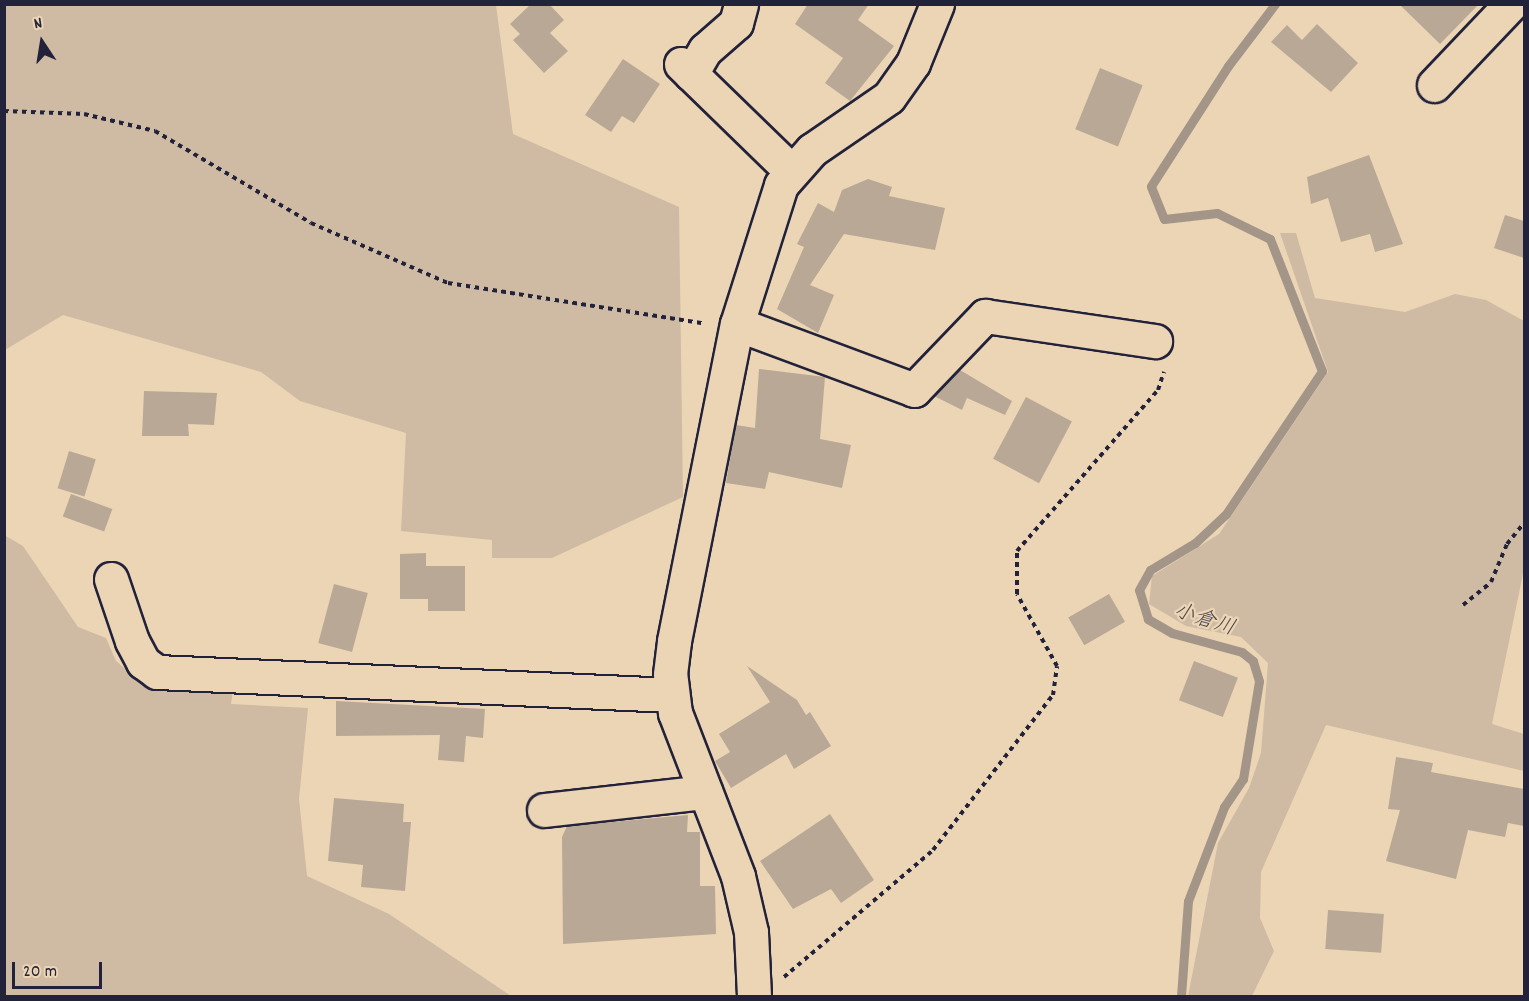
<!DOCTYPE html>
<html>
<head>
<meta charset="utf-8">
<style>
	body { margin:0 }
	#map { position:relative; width:1529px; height:1001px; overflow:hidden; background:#ecd5b4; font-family:Dekko,"Klee One",sans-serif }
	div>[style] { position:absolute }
	.green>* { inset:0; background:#cfbba3 }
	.stream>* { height:9px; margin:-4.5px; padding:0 4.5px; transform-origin:4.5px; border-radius:4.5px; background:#a49589 }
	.building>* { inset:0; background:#baa896; transform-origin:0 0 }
	.path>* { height:4px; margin-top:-2px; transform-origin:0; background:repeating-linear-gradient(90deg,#22223b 0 4.5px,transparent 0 9px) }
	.roads { filter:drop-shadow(2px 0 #22223b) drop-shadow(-2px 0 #22223b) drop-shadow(0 2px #22223b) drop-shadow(0 -2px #22223b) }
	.minor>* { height:33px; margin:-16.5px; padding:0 16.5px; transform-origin:16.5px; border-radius:16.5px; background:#ecd5b4 }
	span { translate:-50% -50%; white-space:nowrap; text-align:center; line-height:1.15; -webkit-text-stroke:4.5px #ecd5b4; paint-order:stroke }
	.water-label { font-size:21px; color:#494452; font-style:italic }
	.frame { position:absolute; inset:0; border:6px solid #22223b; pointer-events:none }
	.north { position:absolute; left:12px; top:12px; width:60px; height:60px; -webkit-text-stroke:4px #ecd5b4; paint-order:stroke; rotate:348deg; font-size:16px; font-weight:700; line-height:24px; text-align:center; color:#22223b }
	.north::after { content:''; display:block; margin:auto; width:21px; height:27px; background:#22223b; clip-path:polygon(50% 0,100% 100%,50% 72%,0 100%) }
	.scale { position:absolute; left:12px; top:962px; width:90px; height:27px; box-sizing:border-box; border:3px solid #22223b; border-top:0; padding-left:8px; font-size:18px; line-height:21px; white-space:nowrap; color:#22223b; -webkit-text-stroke:4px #ecd5b4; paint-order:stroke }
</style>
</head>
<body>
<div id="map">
	<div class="green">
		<i style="clip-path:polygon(4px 5px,496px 5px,513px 134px,679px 207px,683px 497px,552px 558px,492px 558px,492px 540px,401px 531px,406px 433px,300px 401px,261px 372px,63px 315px,5px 350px)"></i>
		<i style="clip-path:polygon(1280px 233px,1296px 233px,1315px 298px,1405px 312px,1455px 294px,1486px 300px,1524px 321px,1524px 569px,1492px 724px,1524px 734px,1524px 771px,1326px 725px,1261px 872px,1260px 918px,1274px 951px,1252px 996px,1188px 996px,1218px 843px,1249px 788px,1261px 753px,1268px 663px,1241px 637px,1186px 626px,1149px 604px,1152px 576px,1219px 534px,1328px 372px)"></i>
		<i style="clip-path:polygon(4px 535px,23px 546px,78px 627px,106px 638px,116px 661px,151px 691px,233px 690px,231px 704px,308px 708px,299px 799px,307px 876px,389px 914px,511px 996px,5px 996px)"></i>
	</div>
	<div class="stream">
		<i style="left:1181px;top:996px;width:95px;rotate:-85.8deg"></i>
		<i style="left:1188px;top:901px;width:101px;rotate:-69deg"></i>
		<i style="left:1224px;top:807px;width:34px;rotate:-56deg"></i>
		<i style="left:1243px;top:779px;width:99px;rotate:-80.7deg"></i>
		<i style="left:1259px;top:681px;width:21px;rotate:-107deg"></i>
		<i style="left:1253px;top:661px;width:14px;rotate:-141deg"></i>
		<i style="left:1242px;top:652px;width:73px;rotate:-164.8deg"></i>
		<i style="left:1172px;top:633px;width:28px;rotate:-150deg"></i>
		<i style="left:1148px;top:619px;width:30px;rotate:-107deg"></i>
		<i style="left:1139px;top:590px;width:23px;rotate:-61deg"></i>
		<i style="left:1150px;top:570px;width:52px;rotate:-31deg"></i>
		<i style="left:1195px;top:543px;width:42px;rotate:-43.1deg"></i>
		<i style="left:1226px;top:514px;width:172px;rotate:-56.1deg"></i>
		<i style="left:1322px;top:371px;width:142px;rotate:-111.5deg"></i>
		<i style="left:1270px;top:239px;width:59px;rotate:-153.9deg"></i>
		<i style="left:1217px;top:213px;width:53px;rotate:173.5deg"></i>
		<i style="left:1164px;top:219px;width:35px;rotate:-112deg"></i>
		<i style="left:1151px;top:186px;width:143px;rotate:-57.3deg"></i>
		<i style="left:1228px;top:66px;width:78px;rotate:-52.8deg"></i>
	</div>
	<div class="building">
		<i style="clip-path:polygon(531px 4px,549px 4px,564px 20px,550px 33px,568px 51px,544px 73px,513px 40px,520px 34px,510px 24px)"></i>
		<i style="clip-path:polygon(808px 4px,869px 4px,858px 20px,894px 46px,850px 101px,825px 83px,843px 58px,795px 24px)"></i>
		<i style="clip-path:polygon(1399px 4px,1479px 4px,1440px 44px)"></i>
		<i style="clip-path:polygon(1317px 24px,1358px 63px,1331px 92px,1271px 42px,1287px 25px,1302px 40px)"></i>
		<i style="clip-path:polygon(623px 59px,660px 84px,634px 123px,622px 116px,611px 132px,585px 115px)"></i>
		<i style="left:1100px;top:68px;width:46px;height:66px;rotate:22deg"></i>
		<i style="clip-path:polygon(1369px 155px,1403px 244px,1375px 252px,1370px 234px,1341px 242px,1328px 198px,1311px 204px,1307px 177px)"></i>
		<i style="clip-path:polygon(868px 179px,892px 187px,889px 196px,945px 208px,935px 250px,844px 234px,810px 285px,834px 295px,818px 333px,777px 309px,804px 247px,797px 244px,818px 203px,834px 212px,842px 190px)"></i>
		<i style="clip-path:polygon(1505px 215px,1524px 221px,1524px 258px,1494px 248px)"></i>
		<i style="clip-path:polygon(759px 369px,825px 377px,820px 439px,851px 445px,842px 488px,769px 472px,765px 489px,726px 483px,736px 425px,755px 428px)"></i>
		<i style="clip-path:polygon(960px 370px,1012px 401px,1005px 415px,967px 398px,962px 410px,934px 396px)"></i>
		<i style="clip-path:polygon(144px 391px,217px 393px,214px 425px,188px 424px,189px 436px,142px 436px)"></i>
		<i style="left:1026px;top:397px;width:52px;height:70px;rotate:28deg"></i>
		<i style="left:69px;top:451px;width:28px;height:39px;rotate:17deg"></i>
		<i style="left:71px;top:494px;width:44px;height:24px;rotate:20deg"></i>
		<i style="clip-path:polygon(426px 553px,426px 566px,465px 566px,465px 611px,428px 611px,428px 599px,400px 599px,400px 554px)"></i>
		<i style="left:334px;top:584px;width:35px;height:61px;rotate:15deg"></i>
		<i style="left:1109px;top:594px;width:32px;height:47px;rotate:60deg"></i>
		<i style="left:1194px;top:661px;width:47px;height:42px;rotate:21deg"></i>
		<i style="clip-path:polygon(747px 666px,797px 700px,806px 715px,810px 712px,831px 746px,794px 769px,786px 754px,731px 788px,715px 761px,730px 752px,719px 734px,770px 702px)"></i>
		<i style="clip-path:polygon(336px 701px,485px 709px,483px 738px,466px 736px,464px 762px,438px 760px,440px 735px,336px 736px)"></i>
		<i style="clip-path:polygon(1396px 757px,1433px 763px,1431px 772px,1524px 789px,1524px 826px,1508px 823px,1505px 837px,1468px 830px,1456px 879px,1386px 861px,1400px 810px,1388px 809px)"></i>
		<i style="clip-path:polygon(334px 798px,404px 804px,403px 822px,411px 822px,405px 891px,361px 887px,363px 865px,328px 861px)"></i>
		<i style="clip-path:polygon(830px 814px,874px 880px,841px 903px,831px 889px,793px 909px,760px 861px)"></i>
		<i style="clip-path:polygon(688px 815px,687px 832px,700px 832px,700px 886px,715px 886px,716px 934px,563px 944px,562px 837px,567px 826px)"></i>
		<i style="left:1328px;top:910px;width:56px;height:39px;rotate:4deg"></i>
	</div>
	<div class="path">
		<i style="left:4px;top:111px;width:80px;rotate:2.1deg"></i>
		<i style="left:84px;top:114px;width:73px;rotate:13.5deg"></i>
		<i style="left:155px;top:131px;width:181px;rotate:30.5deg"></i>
		<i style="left:311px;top:223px;width:150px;rotate:23.7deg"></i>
		<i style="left:448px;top:283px;width:261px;rotate:9deg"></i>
		<i style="left:1463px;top:605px;width:36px;rotate:-39deg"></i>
		<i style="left:1491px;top:582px;width:41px;rotate:-67.2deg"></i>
		<i style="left:1507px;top:544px;width:27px;rotate:-51deg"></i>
		<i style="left:784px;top:977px;width:196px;rotate:-40.4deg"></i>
		<i style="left:933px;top:850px;width:196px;rotate:-52.3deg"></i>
		<i style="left:1053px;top:695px;width:29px;rotate:-82deg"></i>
		<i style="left:1057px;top:666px;width:82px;rotate:-119.1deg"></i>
		<i style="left:1017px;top:594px;width:43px;rotate:-90deg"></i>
		<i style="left:1017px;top:551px;width:214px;rotate:-48.8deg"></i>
		<i style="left:1158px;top:390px;width:19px;rotate:-72deg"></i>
	</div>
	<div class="roads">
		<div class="minor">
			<i style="left:681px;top:64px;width:153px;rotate:44.2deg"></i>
			<i style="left:691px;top:74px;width:28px;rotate:-60deg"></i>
			<i style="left:705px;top:50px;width:41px;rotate:-41.1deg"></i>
			<i style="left:736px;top:23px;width:20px;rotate:-75deg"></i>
			<i style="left:1434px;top:85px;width:112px;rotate:-46.5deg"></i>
			<i style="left:737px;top:324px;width:189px;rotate:20.4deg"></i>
			<i style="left:914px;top:390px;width:103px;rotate:-46.2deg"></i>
			<i style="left:985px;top:316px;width:172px;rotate:8.4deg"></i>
			<i style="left:111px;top:579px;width:65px;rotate:71.3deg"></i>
			<i style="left:132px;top:641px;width:24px;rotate:62deg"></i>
			<i style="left:143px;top:662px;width:17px;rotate:36deg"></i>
			<i style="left:157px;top:672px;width:515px;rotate:2.56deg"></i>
			<i style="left:544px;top:810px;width:162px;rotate:-6.4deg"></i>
			<i style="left:754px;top:996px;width:64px;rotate:-92.7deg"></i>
			<i style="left:751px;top:932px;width:57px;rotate:-103.1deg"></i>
			<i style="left:738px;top:876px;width:175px;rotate:-111.1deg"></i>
			<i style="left:675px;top:713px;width:39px;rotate:-97deg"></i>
			<i style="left:670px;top:674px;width:33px;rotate:-83deg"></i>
			<i style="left:674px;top:641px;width:323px;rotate:-78.8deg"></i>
			<i style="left:737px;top:324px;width:146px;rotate:-72.4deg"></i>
			<i style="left:781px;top:185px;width:47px;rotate:-48.5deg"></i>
			<i style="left:812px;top:150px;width:93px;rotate:-34.5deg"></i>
			<i style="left:889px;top:97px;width:42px;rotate:-54.8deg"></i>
			<i style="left:913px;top:63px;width:64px;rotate:-67.9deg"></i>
		</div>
	</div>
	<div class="water-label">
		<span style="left:1204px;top:621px;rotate:18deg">小倉川</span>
	</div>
	<div class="frame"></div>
	<div class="north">N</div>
	<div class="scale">20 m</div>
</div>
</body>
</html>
